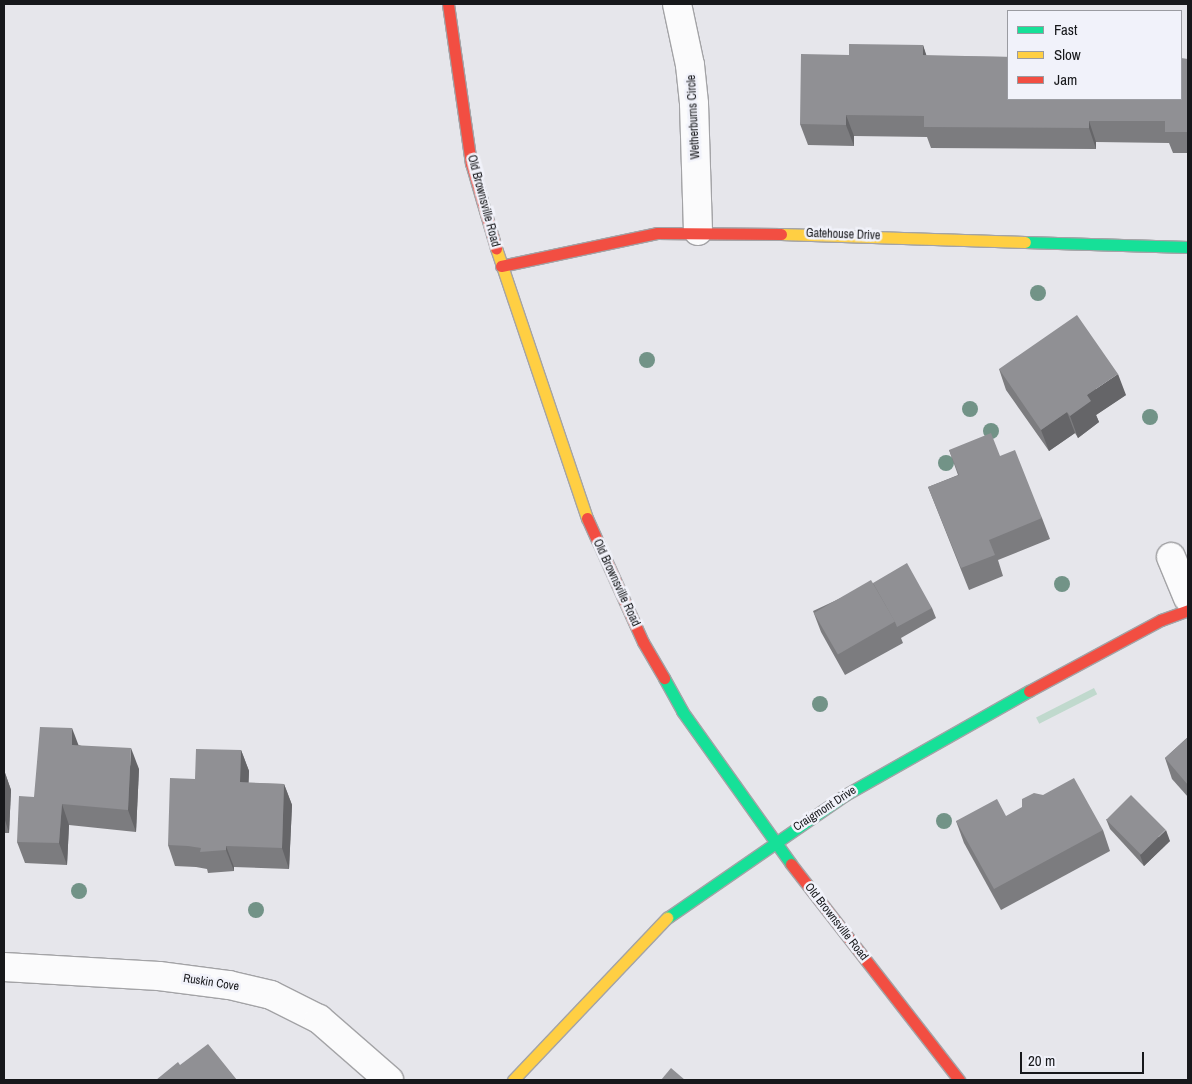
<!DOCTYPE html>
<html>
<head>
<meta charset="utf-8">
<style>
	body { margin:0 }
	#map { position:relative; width:1192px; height:1084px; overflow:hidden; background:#e6e6eb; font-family:"Archivo Narrow",sans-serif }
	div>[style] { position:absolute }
	.green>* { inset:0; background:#c0d9cd; transform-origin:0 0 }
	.roads { filter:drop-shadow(1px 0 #a3a3a6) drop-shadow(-1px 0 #a3a3a6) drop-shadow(0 1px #a3a3a6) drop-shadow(0 -1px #a3a3a6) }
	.street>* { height:28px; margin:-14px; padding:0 14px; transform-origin:14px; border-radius:14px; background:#fbfbfc }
	.fast>* { height:11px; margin:-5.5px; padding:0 5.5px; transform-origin:5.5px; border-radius:5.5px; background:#16e098 }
	.slow>* { height:11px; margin:-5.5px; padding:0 5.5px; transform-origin:5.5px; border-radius:5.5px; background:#ffcf43 }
	.jam>* { height:11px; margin:-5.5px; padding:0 5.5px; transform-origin:5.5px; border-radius:5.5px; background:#f24e42 }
	.trees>* { width:16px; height:16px; margin:-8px; border-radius:50%; background:#729387 }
	.wall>* { inset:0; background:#7c7c7f }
	.shaded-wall>* { inset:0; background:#656568 }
	.building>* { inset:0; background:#909094; transform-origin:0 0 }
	span { translate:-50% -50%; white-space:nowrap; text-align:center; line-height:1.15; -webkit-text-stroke:5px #f1f2fa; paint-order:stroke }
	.street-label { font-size:12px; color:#17181b }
	.frame { position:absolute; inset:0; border:5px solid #17181b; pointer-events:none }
	.legend { position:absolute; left:1007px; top:10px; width:175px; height:90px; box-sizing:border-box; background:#f1f2fa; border:1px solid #9a9ba1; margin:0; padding:6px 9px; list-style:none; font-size:15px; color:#17181b }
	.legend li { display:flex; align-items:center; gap:10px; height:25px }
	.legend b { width:25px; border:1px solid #9a9ba1 }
	.scale { position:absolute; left:1020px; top:1052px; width:124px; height:22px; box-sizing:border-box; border:2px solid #17181b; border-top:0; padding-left:6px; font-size:15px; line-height:18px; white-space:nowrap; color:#17181b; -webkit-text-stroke:4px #f1f2fa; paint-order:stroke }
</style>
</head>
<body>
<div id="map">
	<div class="green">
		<i style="left:1094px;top:688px;width:7px;height:65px;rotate:63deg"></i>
	</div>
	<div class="roads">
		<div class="street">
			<i style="left:677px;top:4px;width:62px;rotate:78deg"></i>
			<i style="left:690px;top:65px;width:39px;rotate:84deg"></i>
			<i style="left:694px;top:104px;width:127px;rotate:88.2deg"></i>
			<i style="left:1171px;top:557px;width:44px;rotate:67.5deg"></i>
			<i style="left:4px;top:967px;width:155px;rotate:3.3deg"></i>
			<i style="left:159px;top:976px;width:71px;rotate:7.3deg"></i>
			<i style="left:229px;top:985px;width:43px;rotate:13.4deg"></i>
			<i style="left:271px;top:995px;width:54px;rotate:26.6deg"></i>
			<i style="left:319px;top:1019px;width:93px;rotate:41.1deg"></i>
		</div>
		<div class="fast">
			<i style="left:1025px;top:242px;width:163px;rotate:1.8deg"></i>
			<i style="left:664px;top:678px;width:38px;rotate:61deg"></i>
			<i style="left:682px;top:711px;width:188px;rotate:54.5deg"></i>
			<i style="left:667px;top:918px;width:216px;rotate:-34.6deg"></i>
			<i style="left:845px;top:795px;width:211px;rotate:-29.5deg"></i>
		</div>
		<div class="slow">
			<i style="left:781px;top:234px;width:244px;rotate:1.9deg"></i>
			<i style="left:496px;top:248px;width:285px;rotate:71.4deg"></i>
			<i style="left:513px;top:1080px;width:224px;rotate:-46.5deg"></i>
		</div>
		<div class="jam">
			<i style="left:448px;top:4px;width:161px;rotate:81.8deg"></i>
			<i style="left:471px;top:163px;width:89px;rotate:73.6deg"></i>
			<i style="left:501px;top:266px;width:159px;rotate:-11.9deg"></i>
			<i style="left:657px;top:233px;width:124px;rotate:0.5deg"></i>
			<i style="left:587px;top:518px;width:136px;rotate:65.7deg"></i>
			<i style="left:643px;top:642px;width:42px;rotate:59.7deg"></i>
			<i style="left:1029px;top:691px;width:150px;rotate:-28.3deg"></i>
			<i style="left:1161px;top:620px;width:29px;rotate:-20deg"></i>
			<i style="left:791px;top:864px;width:274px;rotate:52.1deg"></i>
		</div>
	</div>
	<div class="trees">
		<i style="left:1038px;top:293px"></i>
		<i style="left:647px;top:360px"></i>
		<i style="left:970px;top:409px"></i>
		<i style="left:1150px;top:417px"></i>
		<i style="left:991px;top:431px"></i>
		<i style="left:946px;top:463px"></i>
		<i style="left:1062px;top:584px"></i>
		<i style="left:820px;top:704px"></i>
		<i style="left:944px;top:821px"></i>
		<i style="left:79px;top:891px"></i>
		<i style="left:256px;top:910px"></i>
	</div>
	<div class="wall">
		<i style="clip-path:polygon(923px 45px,926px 56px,1188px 59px,1188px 153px,1173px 153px,1169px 143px,1096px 142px,1096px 149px,931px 148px,927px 137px,854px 136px,854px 146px,808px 145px,800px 124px,849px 55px)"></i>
		<i style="clip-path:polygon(999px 369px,1126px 395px,1096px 415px,1099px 422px,1078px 438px,1075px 433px,1049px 451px,1006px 390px)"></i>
		<i style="clip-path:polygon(949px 450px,1000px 456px,1042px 518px,1050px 539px,998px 560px,1003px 576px,969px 590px,928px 487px,958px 475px)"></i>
		<i style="clip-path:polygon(873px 583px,932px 608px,936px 618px,901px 638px,903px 643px,845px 675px,821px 632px,813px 611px)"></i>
		<i style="clip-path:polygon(1188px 737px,1188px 797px,1172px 779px,1165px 758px)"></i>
		<i style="clip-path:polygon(79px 745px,139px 769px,136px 832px,69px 825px,67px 865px,25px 863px,17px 842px,34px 797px)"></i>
		<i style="clip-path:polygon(241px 750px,249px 771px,248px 783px,284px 784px,292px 805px,289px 869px,234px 867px,234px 871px,208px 873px,207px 869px,196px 867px,175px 866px,168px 845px,195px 779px)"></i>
		<i style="clip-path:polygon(4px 770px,11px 790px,9px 833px,4px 833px)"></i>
		<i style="clip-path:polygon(1006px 816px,1103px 830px,1110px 851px,1001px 910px,964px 843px,956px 821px)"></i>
		<i style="clip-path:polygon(1106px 819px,1170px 841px,1144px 866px,1110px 829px)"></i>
	</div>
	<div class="shaded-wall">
		<i style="clip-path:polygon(923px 45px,930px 66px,923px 55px)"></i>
		<i style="clip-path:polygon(846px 115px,854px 136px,854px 146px,846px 125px)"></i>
		<i style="clip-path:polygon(1089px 121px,1096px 142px,1096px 149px,1089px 128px)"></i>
		<i style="clip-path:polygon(1118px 374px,1126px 395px,1096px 415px,1099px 422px,1078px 438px,1070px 416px,1087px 395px)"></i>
		<i style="clip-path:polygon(1067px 412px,1075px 433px,1049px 451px,1041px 430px)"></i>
		<i style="clip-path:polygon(72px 728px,80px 749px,72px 745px)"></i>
		<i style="clip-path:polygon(131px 748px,139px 769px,136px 832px,128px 810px)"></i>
		<i style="clip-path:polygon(241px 750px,249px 771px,248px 803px,240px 782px)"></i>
		<i style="clip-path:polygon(4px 770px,11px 790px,9px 833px,4px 817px)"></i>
		<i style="clip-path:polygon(284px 784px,292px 805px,289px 869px,282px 848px)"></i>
		<i style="clip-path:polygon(62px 804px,69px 825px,67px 865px,59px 843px)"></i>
		<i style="clip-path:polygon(1166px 830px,1170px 841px,1144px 866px,1140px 855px)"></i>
		<i style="clip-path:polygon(226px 846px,234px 867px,234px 871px,226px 850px)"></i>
	</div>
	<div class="building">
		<i style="clip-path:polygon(849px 44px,923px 45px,923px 55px,1008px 57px,1008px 99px,1181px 99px,1181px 58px,1188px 59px,1188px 132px,1165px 132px,1165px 121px,1089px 121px,1089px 128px,924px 127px,924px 116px,846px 115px,846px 125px,800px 124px,801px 54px,849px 55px)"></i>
		<i style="clip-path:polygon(1077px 315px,1118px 374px,1087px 395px,1091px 401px,1070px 416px,1067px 412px,1041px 430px,999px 369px)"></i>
		<i style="clip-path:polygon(991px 433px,1000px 456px,1015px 450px,1042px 518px,989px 540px,995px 555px,961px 568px,928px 487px,959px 475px,949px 450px)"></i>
		<i style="clip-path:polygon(907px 563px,932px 608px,897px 627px,895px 622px,873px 583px)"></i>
		<i style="left:871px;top:580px;width:48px;height:66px;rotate:60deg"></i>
		<i style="clip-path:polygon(40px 727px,72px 728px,72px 745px,131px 748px,128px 810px,62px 804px,59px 843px,17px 842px,19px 796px,34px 797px)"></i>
		<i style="clip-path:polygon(1188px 737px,1188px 785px,1165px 758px)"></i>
		<i style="clip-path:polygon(196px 749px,241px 750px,240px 782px,284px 784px,282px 848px,226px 846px,226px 850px,200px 852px,201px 848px,188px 846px,168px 845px,170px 778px,195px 779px)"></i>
		<i style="clip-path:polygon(1074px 778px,1103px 830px,994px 889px,956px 821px,997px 799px,1006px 816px,1022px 807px,1022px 799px,1034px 793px,1043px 795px)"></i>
		<i style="left:1131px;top:795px;width:49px;height:35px;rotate:45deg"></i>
		<i style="clip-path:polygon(208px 1044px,237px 1080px,156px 1080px,178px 1062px,180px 1065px)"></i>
		<i style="clip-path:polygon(671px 1068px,685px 1080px,661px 1080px)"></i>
	</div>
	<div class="street-label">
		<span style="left:694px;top:117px;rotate:-93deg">Wetherburns Circle</span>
		<span style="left:483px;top:201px;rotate:75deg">Old Brownsville Road</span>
		<span style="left:843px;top:235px;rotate:2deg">Gatehouse Drive</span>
		<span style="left:616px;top:583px;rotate:65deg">Old Brownsville Road</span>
		<span style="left:825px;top:809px;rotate:-33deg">Craigmont Drive</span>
		<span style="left:836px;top:922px;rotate:52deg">Old Brownsville Road</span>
		<span style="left:211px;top:983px;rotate:9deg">Ruskin Cove</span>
	</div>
	<div class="frame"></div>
	<ul class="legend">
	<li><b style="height:6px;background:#16e098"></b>Fast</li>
	<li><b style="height:6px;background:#ffcf43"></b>Slow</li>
	<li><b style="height:6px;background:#f24e42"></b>Jam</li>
	</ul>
	<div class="scale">20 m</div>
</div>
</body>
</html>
